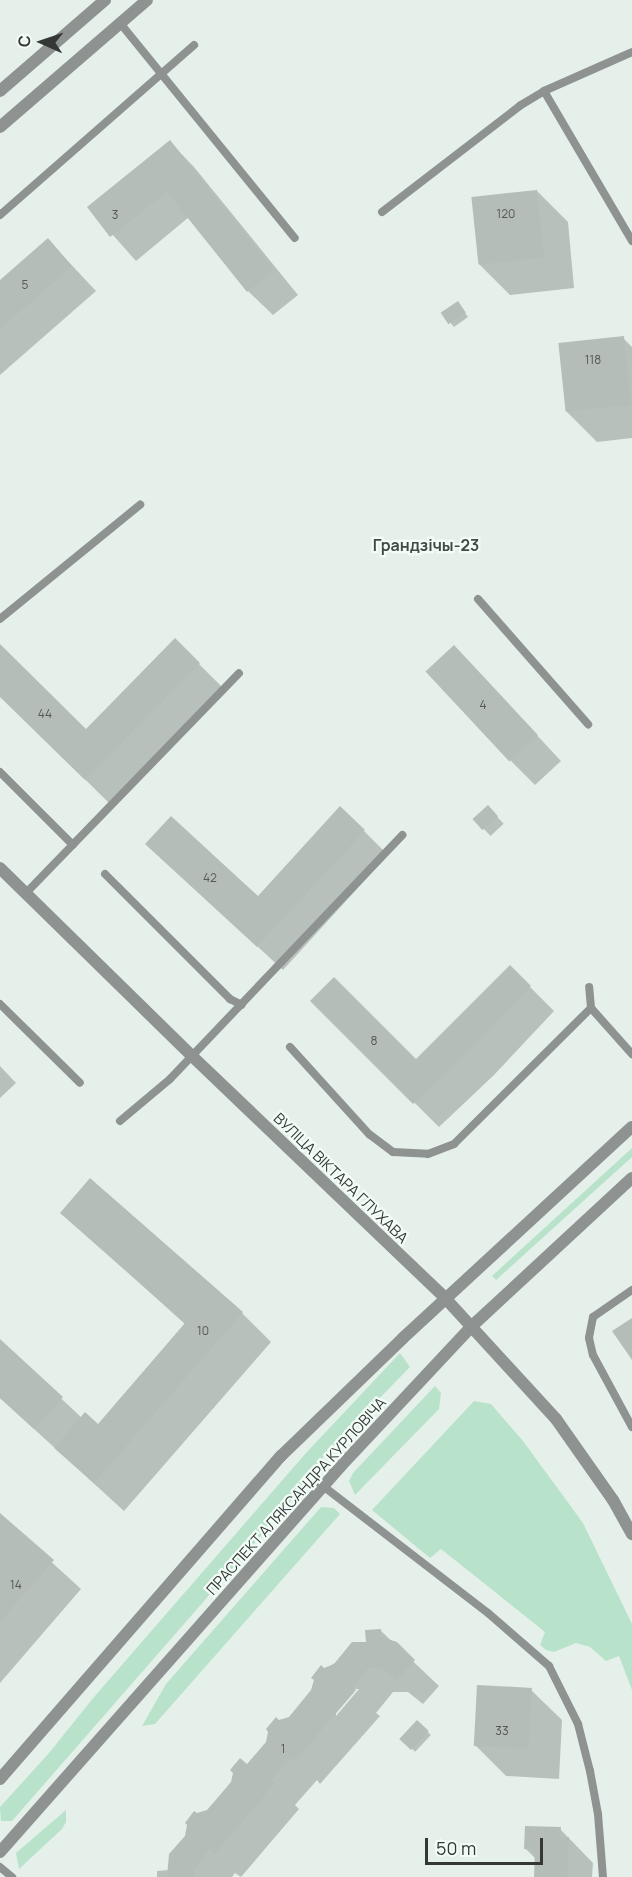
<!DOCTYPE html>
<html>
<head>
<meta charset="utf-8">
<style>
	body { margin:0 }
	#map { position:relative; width:632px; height:1877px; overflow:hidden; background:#e6f0ea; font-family:Manrope,sans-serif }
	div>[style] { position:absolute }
	.green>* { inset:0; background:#b9e2cb }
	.shadow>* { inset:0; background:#0003; transform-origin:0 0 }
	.building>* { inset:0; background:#b4bdb7; transform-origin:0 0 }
	.service>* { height:8px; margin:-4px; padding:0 4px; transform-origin:4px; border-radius:4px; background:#8e9290 }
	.minor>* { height:12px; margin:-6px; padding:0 6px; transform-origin:6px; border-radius:6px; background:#8e9290 }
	span { translate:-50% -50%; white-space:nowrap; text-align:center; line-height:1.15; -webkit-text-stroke:4.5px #f3fdf7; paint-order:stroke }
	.number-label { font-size:12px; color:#545856 }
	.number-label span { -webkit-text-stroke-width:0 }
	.street-label { font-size:15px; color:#343735 }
	.neighbourhood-label { font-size:16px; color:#434b47; font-weight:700 }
	.north { position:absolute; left:12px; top:12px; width:60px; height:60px; -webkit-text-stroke:4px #f3fdf7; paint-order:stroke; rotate:273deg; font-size:16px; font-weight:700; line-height:24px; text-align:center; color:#343735 }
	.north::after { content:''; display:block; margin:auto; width:21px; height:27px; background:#343735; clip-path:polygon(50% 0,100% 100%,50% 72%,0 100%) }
	.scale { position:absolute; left:425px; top:1838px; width:118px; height:27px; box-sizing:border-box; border:3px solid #343735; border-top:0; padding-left:8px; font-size:18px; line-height:21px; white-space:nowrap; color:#343735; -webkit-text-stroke:4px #f3fdf7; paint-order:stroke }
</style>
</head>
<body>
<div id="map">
	<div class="green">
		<i style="clip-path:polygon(632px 1148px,632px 1157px,496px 1280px,492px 1276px)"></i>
		<i style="clip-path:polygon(400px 1353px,410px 1367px,327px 1452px,287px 1506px,12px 1821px,1px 1821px,0 1807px,49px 1753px,94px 1697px,306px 1453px)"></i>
		<i style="clip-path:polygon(435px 1386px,441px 1393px,439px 1409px,355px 1495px,349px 1481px,353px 1473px)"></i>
		<i style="clip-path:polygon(474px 1401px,491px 1404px,523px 1441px,583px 1523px,632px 1624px,632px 1690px,619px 1656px,606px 1661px,590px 1647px,576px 1643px,554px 1652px,546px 1650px,540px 1645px,545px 1632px,441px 1549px,430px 1558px,372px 1510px)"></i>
		<i style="clip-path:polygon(321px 1507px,334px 1508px,340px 1514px,155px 1724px,142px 1726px,166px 1684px)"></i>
		<i style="clip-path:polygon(66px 1810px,66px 1822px,62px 1829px,19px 1869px,16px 1853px)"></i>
	</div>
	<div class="shadow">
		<i style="clip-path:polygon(170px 142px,194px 167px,298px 295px,273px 315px,248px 291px,189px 217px,136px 261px,89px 208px)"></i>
		<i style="clip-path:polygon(537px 191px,568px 222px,574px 288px,510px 295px,479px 264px)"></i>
		<i style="clip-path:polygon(48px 240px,96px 291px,0 375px,0 282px)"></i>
		<i style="clip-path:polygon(460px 306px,468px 317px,454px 327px,443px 314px)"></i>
		<i style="clip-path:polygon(623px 338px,632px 347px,632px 438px,597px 442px,566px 411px)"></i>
		<i style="clip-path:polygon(175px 640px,224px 689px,110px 804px,0 695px,0 656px,86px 731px)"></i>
		<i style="clip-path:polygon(478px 672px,561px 761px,535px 785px,511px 761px)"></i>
		<i style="left:488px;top:807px;width:23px;height:18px;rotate:47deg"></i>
		<i style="clip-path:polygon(364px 831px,388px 855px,283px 970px,172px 868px,258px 898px)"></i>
		<i style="clip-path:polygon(510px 967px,554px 1011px,494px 1075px,439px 1127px,312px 1001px,416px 1061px)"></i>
		<i style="clip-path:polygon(0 1066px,16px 1083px,0 1098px)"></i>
		<i style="clip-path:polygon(90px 1180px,242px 1313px,271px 1342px,124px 1511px,0 1398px,0 1341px,82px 1418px,98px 1426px,186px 1325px,62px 1213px)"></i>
		<i style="clip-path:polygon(0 1515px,81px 1589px,0 1683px)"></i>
		<i style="clip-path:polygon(evenodd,380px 1630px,439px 1686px,423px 1704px,408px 1692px,393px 1692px,376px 1713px,380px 1716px,320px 1784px,317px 1780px,295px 1805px,299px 1809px,241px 1877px,235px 1873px,232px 1877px,157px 1877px,157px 1871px,168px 1870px,197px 1814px,208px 1811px,267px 1743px,278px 1721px,289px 1718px,312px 1691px,324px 1670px,367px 1643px,380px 1630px,355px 1689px,359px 1689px,336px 1716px,336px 1711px,355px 1689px)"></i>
		<i style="clip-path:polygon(531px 1690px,562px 1720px,559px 1779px,506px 1776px,475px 1745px)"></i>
		<i style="left:417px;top:1722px;width:19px;height:23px;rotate:43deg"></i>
		<i style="clip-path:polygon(560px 1829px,593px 1863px,592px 1877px,535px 1877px,536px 1859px,526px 1849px)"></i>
	</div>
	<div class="building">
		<i style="clip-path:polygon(170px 140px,274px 270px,247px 292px,167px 192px,110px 237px,87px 207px)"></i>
		<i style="left:537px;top:190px;width:68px;height:66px;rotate:84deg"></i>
		<i style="clip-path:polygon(48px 238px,72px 266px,0 329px,0 280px)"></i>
		<i style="left:458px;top:301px;width:14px;height:21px;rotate:56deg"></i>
		<i style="left:624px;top:336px;width:69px;height:66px;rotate:84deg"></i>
		<i style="clip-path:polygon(175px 638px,200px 663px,85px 780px,0 697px,0 644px,86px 729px)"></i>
		<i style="left:454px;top:645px;width:123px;height:39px;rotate:47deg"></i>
		<i style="left:488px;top:805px;width:15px;height:21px;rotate:48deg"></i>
		<i style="clip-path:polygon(340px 806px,365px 830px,257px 947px,145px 844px,171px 816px,258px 896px)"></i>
		<i style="clip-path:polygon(510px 965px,531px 986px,469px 1051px,413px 1104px,310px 1001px,334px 977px,416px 1059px)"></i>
		<i style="clip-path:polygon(90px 1178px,243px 1312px,94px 1483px,54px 1448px,85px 1412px,98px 1424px,185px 1323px,60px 1213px)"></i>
		<i style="clip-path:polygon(632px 1318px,632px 1360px,612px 1331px)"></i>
		<i style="clip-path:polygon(0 1339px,63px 1397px,34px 1429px,0 1398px)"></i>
		<i style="clip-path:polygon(0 1513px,54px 1560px,0 1622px)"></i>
		<i style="clip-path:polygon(381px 1629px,381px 1637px,397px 1642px,415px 1660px,397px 1680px,382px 1668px,368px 1668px,353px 1687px,356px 1690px,295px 1761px,291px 1757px,271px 1780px,275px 1783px,215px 1854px,210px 1849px,194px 1869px,194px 1877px,167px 1877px,169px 1854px,185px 1836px,187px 1825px,185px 1823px,194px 1811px,197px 1813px,207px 1810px,214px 1802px,231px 1782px,233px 1773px,230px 1770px,240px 1758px,247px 1764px,266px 1742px,268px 1732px,266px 1729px,276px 1717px,279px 1720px,289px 1717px,311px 1690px,314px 1680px,311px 1678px,321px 1665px,324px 1668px,334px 1664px,352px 1642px,366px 1642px,365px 1630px)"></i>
		<i style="left:477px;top:1685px;width:55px;height:61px;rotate:3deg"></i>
		<i style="left:417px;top:1720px;width:16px;height:26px;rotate:43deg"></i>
		<i style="clip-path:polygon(525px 1826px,561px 1827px,560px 1837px,569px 1837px,567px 1877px,534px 1877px,535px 1850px,524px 1849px)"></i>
	</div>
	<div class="service">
		<i style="left:120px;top:23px;width:277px;rotate:50.9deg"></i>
		<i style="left:544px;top:91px;width:174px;rotate:59.6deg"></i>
		<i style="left:382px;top:212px;width:175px;rotate:-37.6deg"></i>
		<i style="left:521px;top:105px;width:27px;rotate:-31deg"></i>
		<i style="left:544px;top:91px;width:96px;rotate:-23.9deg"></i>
		<i style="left:0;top:215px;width:258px;rotate:-41.2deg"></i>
		<i style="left:478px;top:599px;width:167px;rotate:48.7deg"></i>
		<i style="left:0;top:619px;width:181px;rotate:-39.2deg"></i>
		<i style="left:0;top:772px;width:103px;rotate:45deg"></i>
		<i style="left:105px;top:874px;width:177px;rotate:45deg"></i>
		<i style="left:230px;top:999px;width:13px;rotate:27deg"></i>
		<i style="left:26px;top:893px;width:306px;rotate:-45.9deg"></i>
		<i style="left:0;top:1004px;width:112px;rotate:44.6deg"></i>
		<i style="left:591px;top:1008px;width:62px;rotate:48.3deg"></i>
		<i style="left:290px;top:1047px;width:118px;rotate:47.8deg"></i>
		<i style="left:369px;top:1134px;width:30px;rotate:37deg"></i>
		<i style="left:393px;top:1152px;width:35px;rotate:3deg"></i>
		<i style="left:428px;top:1154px;width:28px;rotate:-21deg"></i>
		<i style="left:454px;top:1144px;width:193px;rotate:-44.8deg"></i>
		<i style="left:591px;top:1008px;width:21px;rotate:-95deg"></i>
		<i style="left:120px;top:1121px;width:65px;rotate:-40deg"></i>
		<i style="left:170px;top:1079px;width:337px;rotate:-46.4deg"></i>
		<i style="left:632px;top:1290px;width:47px;rotate:145.3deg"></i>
		<i style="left:593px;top:1317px;width:21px;rotate:101deg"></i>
		<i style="left:589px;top:1338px;width:17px;rotate:77deg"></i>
		<i style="left:593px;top:1355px;width:82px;rotate:61.6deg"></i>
		<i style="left:323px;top:1486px;width:208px;rotate:37.6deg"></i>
		<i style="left:488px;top:1613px;width:81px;rotate:41deg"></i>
		<i style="left:549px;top:1666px;width:65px;rotate:63.4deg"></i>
		<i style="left:578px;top:1724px;width:49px;rotate:75.7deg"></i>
		<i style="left:590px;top:1771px;width:44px;rotate:79.5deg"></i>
		<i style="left:598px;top:1814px;width:63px;rotate:85.5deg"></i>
		<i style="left:0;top:1867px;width:16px;rotate:40deg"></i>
	</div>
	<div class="minor">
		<i style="left:0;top:91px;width:139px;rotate:-40.9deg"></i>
		<i style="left:0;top:127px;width:194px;rotate:-40.8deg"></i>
		<i style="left:0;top:868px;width:269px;rotate:44.4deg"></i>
		<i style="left:192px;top:1056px;width:352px;rotate:43.7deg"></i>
		<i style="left:446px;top:1299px;width:163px;rotate:47.5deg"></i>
		<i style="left:556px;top:1419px;width:99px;rotate:54.9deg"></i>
		<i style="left:613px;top:1500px;width:39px;rotate:61deg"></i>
		<i style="left:0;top:1779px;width:428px;rotate:-49deg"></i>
		<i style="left:281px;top:1456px;width:170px;rotate:-44deg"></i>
		<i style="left:403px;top:1338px;width:311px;rotate:-42.7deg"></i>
		<i style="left:0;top:1852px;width:514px;rotate:-48.55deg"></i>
		<i style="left:340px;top:1467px;width:193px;rotate:-46.9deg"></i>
		<i style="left:472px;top:1326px;width:218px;rotate:-42.8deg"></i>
	</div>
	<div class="number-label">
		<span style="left:506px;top:214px">120</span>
		<span style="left:115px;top:215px">3</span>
		<span style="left:25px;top:285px">5</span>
		<span style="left:593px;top:360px">118</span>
		<span style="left:483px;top:705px">4</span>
		<span style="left:45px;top:714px">44</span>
		<span style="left:210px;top:878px">42</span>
		<span style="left:374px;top:1041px">8</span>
		<span style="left:203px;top:1331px">10</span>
		<span style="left:16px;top:1585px">14</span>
		<span style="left:502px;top:1731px">33</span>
		<span style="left:283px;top:1749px">1</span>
	</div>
	<div class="street-label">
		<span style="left:341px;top:1178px;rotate:44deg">ВУЛІЦА ВІКТАРА ГЛУХАВА</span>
		<span style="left:296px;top:1496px;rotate:-48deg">ПРАСПЕКТ АЛЯКСАНДРА КУРЛОВІЧА</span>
	</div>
	<div class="neighbourhood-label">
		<span style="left:426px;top:545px">Грандзічы-23</span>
	</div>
	<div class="north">С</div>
	<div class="scale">50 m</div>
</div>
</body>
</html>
